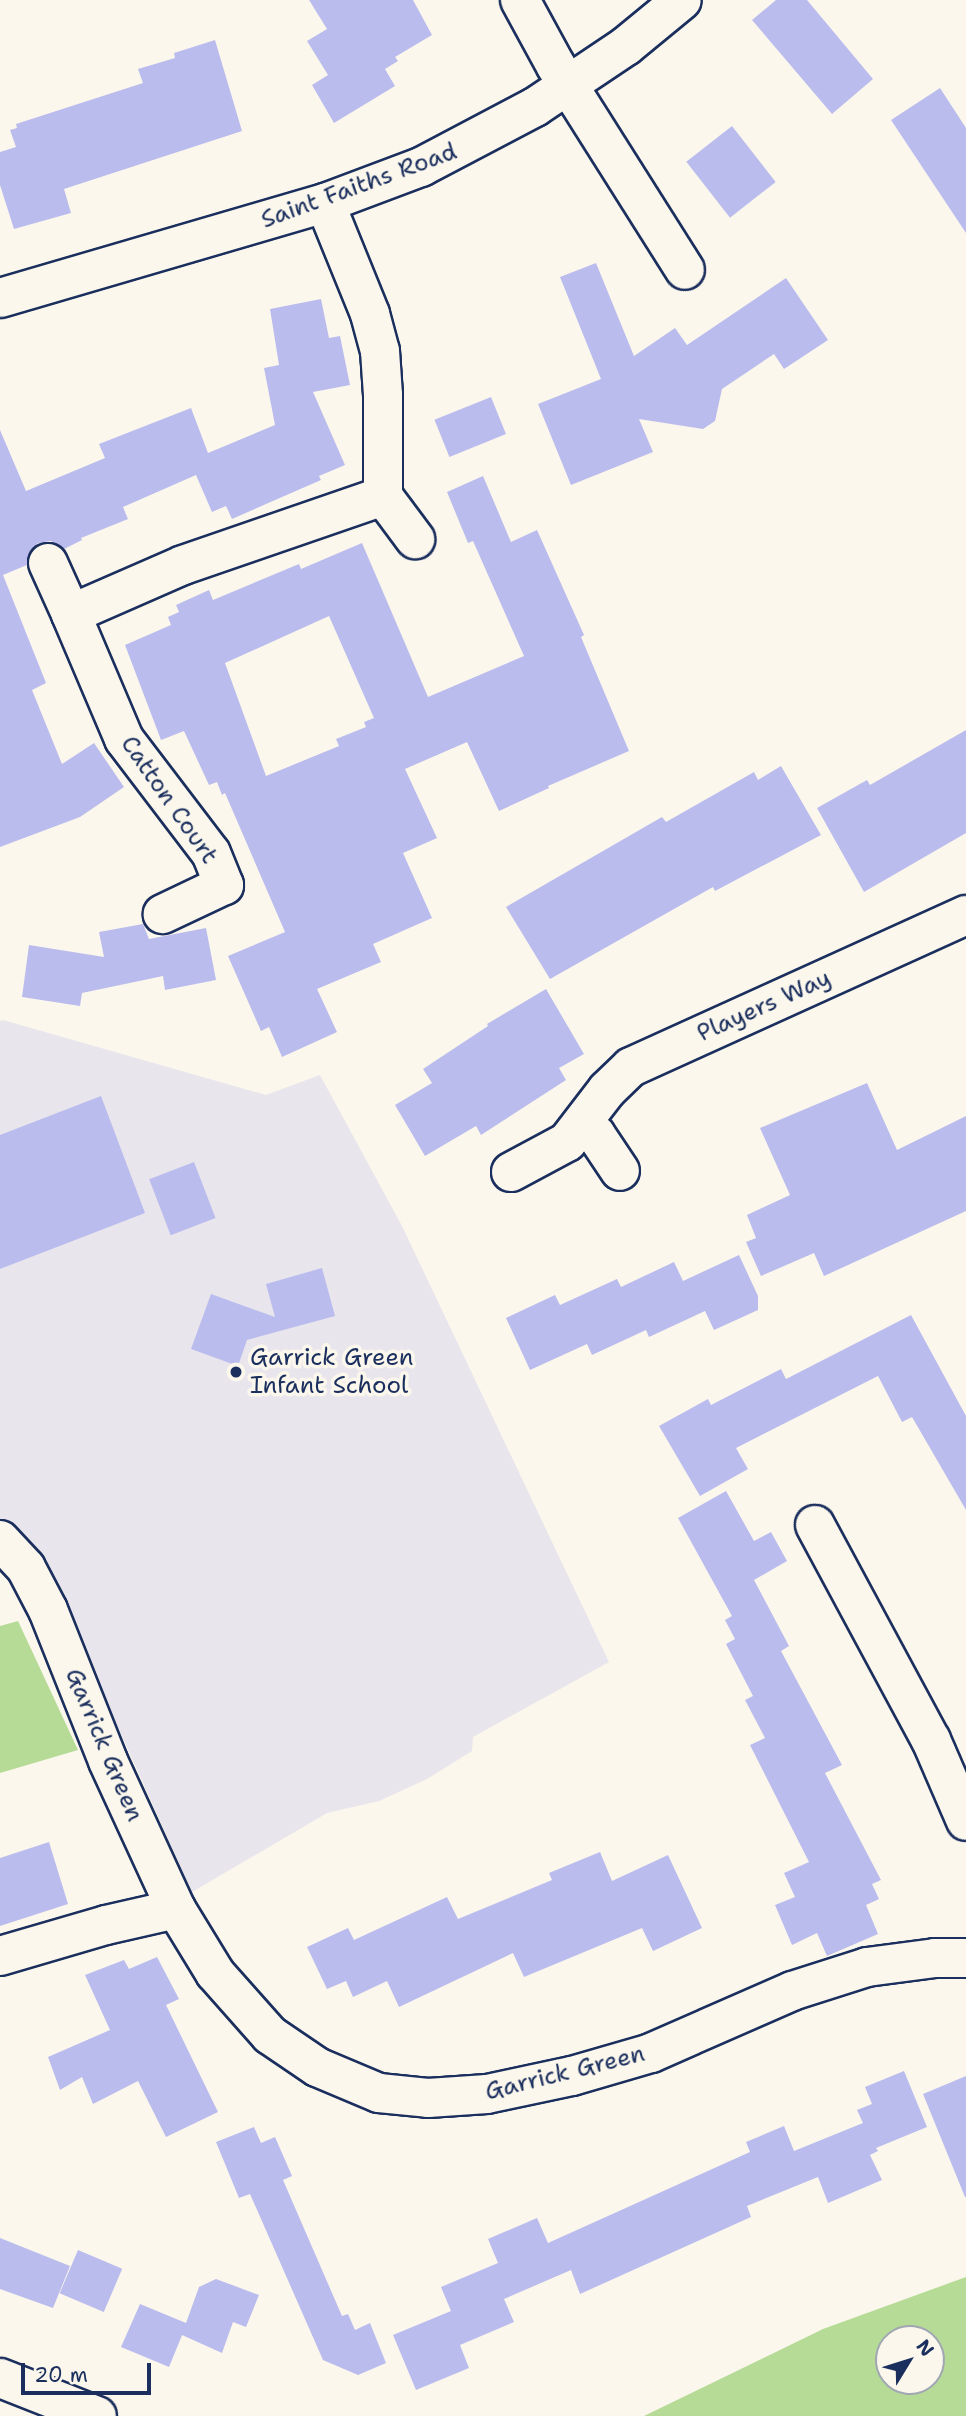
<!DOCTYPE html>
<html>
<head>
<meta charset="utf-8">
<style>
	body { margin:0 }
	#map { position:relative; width:966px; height:2416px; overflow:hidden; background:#fbf7ec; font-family:"Shantell Sans",sans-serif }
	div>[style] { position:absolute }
	.built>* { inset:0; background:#e8e5ed }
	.green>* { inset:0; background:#b6db96 }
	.building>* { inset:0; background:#bbbcee; transform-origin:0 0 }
	.roads { filter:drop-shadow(2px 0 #1b2f5e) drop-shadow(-2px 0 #1b2f5e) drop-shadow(0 2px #1b2f5e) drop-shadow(0 -2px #1b2f5e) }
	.minor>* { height:38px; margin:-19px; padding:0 19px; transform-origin:19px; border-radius:19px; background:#fbf7ec }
	.dots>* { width:19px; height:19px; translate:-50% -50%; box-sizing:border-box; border:4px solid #fbf7ec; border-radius:50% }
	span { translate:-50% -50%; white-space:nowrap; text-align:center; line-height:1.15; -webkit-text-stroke:7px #fbf7ec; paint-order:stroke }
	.street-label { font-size:24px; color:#1b2f5e }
	.poi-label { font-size:24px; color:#1b2f5e }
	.left { translate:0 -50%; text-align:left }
	.north { position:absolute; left:875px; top:2325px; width:70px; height:70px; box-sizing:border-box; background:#fbf7ec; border:2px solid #a1a7b3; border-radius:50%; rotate:52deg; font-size:19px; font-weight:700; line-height:28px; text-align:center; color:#1b2f5e }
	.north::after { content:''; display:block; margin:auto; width:24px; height:32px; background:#1b2f5e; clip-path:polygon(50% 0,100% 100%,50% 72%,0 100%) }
	.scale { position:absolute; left:21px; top:2363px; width:130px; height:32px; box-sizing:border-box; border:4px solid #1b2f5e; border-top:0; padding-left:9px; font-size:21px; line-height:24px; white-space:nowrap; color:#1b2f5e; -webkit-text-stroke:5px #fbf7ec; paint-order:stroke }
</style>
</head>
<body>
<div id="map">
	<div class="built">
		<i style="clip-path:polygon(3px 1020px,266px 1095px,320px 1075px,402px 1226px,609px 1662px,473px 1737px,472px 1751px,427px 1779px,379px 1801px,327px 1813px,192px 1892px,48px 1572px,0 1519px,0 1021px)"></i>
	</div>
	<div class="green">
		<i style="clip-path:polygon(18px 1621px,78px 1750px,0 1773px,0 1626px)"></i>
		<i style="clip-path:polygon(evenodd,966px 2277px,966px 2416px,644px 2416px,823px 2329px,966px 2277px,889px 2339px,931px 2339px,931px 2381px,889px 2381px,889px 2339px)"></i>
	</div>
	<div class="building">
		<i style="clip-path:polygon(309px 0,413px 0,432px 35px,395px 57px,398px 61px,385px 69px,395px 86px,334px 123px,312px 85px,328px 75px,307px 41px,327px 29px)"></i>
		<i style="clip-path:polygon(776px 0,807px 0,873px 79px,832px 114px,752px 20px)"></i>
		<i style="clip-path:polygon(215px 40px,242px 131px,64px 189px,71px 213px,14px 229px,0 185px,0 152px,16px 147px,10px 130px,17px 128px,16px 124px,143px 83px,138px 69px,175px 58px,174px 53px)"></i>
		<i style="clip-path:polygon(940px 88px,966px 128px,966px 233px,891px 120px)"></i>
		<i style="left:732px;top:126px;width:71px;height:58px;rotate:52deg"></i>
		<i style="clip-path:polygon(596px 263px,634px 356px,675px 328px,687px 345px,786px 278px,828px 340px,784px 369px,774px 354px,722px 389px,715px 421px,703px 429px,639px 419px,653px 452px,571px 485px,538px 404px,601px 379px,560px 277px)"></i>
		<i style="clip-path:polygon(321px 299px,329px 338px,340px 336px,350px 385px,313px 392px,345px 465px,319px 476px,321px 480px,232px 519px,226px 506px,212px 512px,196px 475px,123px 507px,128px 519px,81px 538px,82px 540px,64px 549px,51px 541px,38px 543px,30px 551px,27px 565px,3px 575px,46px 683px,32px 690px,62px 764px,94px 743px,124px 787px,80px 817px,0 847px,0 430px,26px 491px,105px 458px,99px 444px,191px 408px,208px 453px,275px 425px,264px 368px,279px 365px,270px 309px)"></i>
		<i style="left:491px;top:397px;width:40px;height:61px;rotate:68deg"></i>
		<i style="clip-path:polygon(evenodd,483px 476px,511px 542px,537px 530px,584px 635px,581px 637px,629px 751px,548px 786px,549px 788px,499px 811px,467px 742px,405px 769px,437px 838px,403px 853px,432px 918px,373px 944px,381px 962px,317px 989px,337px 1032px,282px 1057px,269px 1027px,261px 1031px,228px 956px,285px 932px,225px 793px,222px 795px,217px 782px,209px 785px,184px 731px,161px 740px,125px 645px,171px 625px,168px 617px,179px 612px,176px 605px,209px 590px,213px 600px,299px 564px,301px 569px,362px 543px,428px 697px,524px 656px,473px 541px,468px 543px,447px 492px,483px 476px,329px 616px,374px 718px,364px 722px,366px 727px,336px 739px,339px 746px,266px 776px,225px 663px,329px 616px)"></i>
		<i style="clip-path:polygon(966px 730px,966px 833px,864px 892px,817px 808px,867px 780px,870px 785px)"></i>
		<i style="clip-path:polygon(781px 766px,821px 835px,715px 891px,713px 887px,550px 979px,506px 907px,662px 817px,666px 822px,754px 772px,758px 780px)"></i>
		<i style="clip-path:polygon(143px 924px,149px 939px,206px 928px,216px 980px,165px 990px,163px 976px,82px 993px,80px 1006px,22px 997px,29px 945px,104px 957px,99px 932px)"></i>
		<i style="clip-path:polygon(546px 989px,584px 1054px,559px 1068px,566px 1080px,481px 1135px,476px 1126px,425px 1156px,395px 1105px,432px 1083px,423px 1069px,488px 1026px,487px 1024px)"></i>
		<i style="clip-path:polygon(867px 1083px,897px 1150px,966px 1116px,966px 1211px,824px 1276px,814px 1253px,761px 1276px,746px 1242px,756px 1238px,747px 1215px,790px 1195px,760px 1128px)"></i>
		<i style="clip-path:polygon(101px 1096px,145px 1213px,0 1269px,0 1135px)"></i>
		<i style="left:194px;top:1162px;width:60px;height:48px;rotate:69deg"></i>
		<i style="clip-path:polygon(739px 1255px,758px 1296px,758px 1310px,714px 1330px,705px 1311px,649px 1337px,646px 1330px,592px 1355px,587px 1344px,530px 1370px,506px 1318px,555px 1295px,560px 1305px,617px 1279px,621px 1287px,674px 1262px,683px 1281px)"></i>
		<i style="clip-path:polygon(322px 1268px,335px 1316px,247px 1340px,238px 1366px,191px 1349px,211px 1294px,275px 1317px,266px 1284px)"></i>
		<i style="clip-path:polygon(911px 1315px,966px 1416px,966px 1510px,912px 1417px,902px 1422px,878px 1376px,736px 1448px,748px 1469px,700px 1496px,659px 1426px,708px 1399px,711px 1405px,781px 1369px,786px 1379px)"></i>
		<i style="clip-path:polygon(726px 1491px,754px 1541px,771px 1532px,787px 1561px,754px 1580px,789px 1646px,781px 1651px,842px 1765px,825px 1773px,881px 1880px,872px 1884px,879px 1899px,866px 1905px,878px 1934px,827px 1956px,817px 1933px,792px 1945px,775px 1905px,795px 1897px,784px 1873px,809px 1862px,750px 1745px,765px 1738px,745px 1700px,753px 1696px,726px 1644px,735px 1639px,725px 1620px,732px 1616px,678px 1518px)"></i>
		<i style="clip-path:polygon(49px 1842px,68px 1904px,0 1926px,0 1858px)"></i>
		<i style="clip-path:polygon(600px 1852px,612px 1881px,668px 1855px,702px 1928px,653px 1951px,642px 1928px,524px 1977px,513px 1953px,399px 2007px,387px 1981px,353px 1997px,346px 1981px,327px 1989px,307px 1947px,348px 1928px,354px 1940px,447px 1897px,458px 1919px,552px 1880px,549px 1873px)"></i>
		<i style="clip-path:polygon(157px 1957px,179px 1999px,166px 2005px,218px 2112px,166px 2137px,138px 2081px,93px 2104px,82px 2077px,60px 2090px,48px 2057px,110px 2030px,85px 1975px,124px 1960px,129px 1969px)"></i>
		<i style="clip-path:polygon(904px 2071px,927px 2127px,876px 2148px,878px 2151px,870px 2155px,882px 2180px,828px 2203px,818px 2177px,747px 2206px,751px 2217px,580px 2294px,571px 2270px,504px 2299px,514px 2322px,460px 2345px,469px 2368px,416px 2390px,393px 2335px,451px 2311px,441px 2287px,498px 2263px,488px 2239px,537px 2218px,548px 2243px,750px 2152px,746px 2142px,784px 2126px,794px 2151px,863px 2123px,857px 2110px,872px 2104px,865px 2087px)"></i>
		<i style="clip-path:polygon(966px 2076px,966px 2197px,965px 2197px,923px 2094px)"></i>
		<i style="clip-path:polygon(254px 2127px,261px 2143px,275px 2137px,292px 2176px,283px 2180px,342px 2316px,348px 2314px,355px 2330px,370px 2323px,386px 2363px,358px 2375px,323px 2360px,250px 2194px,239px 2198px,216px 2142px)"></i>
		<i style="clip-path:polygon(0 2238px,70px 2266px,53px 2308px,0 2289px)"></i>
		<i style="left:78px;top:2250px;width:48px;height:47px;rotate:23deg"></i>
		<i style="clip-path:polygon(216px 2279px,259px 2295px,246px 2327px,233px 2322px,222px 2353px,182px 2335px,185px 2328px,169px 2367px,121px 2347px,140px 2304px,186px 2323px,199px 2287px)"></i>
	</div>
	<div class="roads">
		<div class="minor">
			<i style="left:520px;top:0;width:75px;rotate:61.4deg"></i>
			<i style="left:556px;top:66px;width:241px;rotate:57.7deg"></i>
			<i style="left:325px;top:203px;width:120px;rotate:67.9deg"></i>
			<i style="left:370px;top:314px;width:38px;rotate:75deg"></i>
			<i style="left:380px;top:351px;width:44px;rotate:86.1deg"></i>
			<i style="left:383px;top:395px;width:101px;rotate:90deg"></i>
			<i style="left:383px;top:496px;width:54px;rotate:53.3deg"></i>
			<i style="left:0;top:298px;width:339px;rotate:-16.3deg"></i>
			<i style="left:325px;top:203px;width:103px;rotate:-20.6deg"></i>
			<i style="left:421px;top:167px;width:129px;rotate:-27.8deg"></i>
			<i style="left:535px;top:107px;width:110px;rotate:-33.8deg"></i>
			<i style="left:626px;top:46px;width:72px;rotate:-39.4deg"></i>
			<i style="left:48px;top:563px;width:56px;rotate:65.7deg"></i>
			<i style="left:71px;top:614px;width:122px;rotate:-23.6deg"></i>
			<i style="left:183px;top:565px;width:212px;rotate:-19deg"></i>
			<i style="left:71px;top:614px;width:136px;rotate:67deg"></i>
			<i style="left:124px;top:739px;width:143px;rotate:52.7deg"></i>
			<i style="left:211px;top:853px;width:35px;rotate:68deg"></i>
			<i style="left:224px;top:885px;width:68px;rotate:154.6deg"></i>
			<i style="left:583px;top:1124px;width:17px;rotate:40deg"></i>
			<i style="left:596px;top:1135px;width:43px;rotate:56.3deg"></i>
			<i style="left:511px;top:1172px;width:64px;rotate:-28.2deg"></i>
			<i style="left:567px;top:1142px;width:66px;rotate:-52.4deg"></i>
			<i style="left:607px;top:1090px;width:33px;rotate:-44deg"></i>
			<i style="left:631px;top:1067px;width:368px;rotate:-24.4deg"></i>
			<i style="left:815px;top:1525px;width:244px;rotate:61.7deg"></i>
			<i style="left:931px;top:1740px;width:88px;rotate:66.6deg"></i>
			<i style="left:0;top:1540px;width:38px;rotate:47deg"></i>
			<i style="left:26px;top:1568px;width:47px;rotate:62.4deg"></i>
			<i style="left:48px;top:1610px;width:162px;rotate:68.3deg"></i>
			<i style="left:108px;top:1761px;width:163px;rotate:65.3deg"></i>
			<i style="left:176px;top:1909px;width:75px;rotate:58.6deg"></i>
			<i style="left:215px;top:1973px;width:83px;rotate:48.4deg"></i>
			<i style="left:270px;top:2035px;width:57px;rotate:34.2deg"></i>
			<i style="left:317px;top:2067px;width:67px;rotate:22.8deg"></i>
			<i style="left:379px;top:2093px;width:49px;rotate:5.8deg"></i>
			<i style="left:428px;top:2098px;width:59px;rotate:-3.9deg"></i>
			<i style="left:487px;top:2094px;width:87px;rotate:-12deg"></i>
			<i style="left:572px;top:2076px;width:82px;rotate:-16.2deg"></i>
			<i style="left:651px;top:2053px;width:154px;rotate:-23.7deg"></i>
			<i style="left:792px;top:1991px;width:79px;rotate:-17.7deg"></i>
			<i style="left:867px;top:1967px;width:69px;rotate:-7.5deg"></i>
			<i style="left:935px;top:1958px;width:31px"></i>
			<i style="left:0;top:1956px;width:110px;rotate:-16.3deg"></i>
			<i style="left:106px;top:1925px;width:72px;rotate:-12.9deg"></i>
			<i style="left:0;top:2378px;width:104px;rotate:21.4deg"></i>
		</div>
	</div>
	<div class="dots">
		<i style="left:236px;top:1372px;background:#1b2f5e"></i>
	</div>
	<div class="street-label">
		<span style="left:359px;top:186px;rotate:-20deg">Saint Faiths Road</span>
		<span style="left:169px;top:800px;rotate:55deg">Catton Court</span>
		<span style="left:764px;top:1006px;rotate:-24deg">Players Way</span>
		<span style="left:104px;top:1745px;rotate:67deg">Garrick Green</span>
		<span style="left:565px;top:2073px;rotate:-14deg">Garrick Green</span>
	</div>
	<div class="poi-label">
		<span class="left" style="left:250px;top:1372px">Garrick Green<br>Infant School</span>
	</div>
	<div class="north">N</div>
	<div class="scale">20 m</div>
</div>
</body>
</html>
